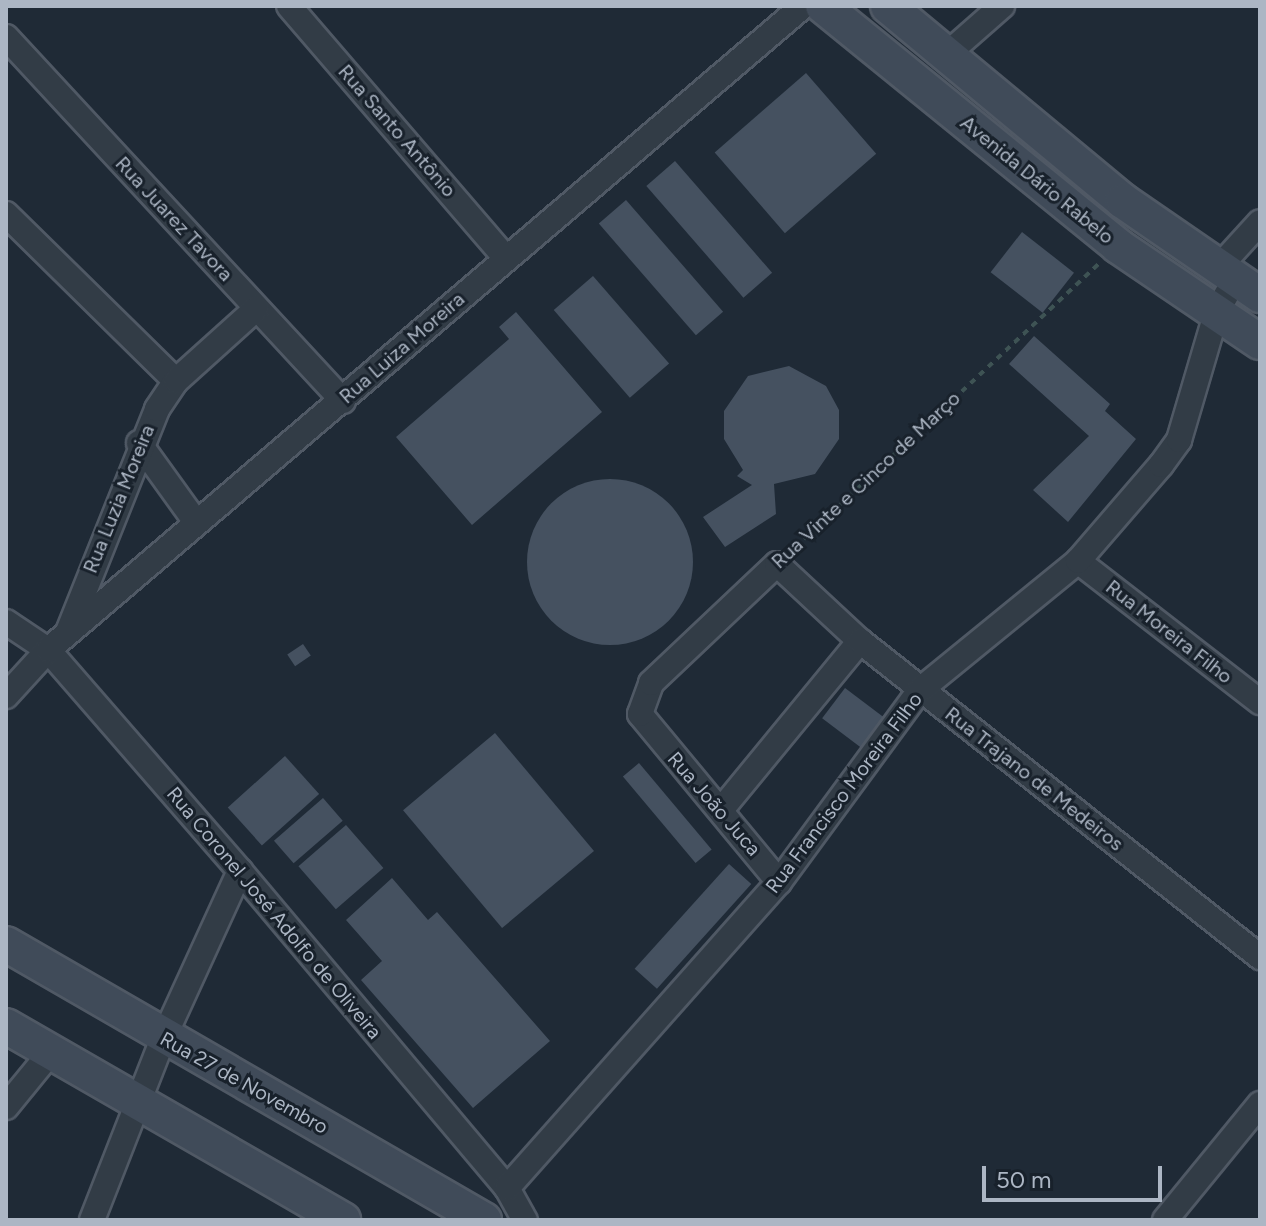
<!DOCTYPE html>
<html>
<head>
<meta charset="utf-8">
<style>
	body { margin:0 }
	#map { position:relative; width:1266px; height:1226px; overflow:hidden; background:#1f2a36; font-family:Figtree,sans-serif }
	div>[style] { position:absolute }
	.building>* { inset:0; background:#455160; transform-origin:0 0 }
	.round { border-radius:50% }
	.path>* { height:4px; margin-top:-2px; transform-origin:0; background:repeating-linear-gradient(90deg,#3e5354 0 6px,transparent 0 12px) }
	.roads { filter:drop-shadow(2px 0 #505965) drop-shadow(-2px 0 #505965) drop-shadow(0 2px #505965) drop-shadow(0 -2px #505965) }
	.street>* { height:24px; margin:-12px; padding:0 12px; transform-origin:12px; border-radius:12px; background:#323c46 }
	.secondary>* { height:34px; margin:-17px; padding:0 17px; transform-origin:17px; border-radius:17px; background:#404b59 }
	span { translate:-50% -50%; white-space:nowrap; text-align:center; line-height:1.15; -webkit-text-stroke:6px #18212b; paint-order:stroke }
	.street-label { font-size:20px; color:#acb6c4 }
	.frame { position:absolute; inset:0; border:8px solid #acb6c4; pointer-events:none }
	.scale { position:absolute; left:982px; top:1166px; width:180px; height:36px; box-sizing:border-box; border:4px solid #acb6c4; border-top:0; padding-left:10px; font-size:24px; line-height:28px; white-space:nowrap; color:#acb6c4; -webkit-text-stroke:6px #18212b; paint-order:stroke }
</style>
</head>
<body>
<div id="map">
	<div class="building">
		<i style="left:806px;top:73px;width:107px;height:121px;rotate:49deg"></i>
		<i style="left:675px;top:161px;width:148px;height:38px;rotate:49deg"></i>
		<i style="left:626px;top:200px;width:148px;height:36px;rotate:49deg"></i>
		<i style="left:1022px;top:232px;width:66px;height:51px;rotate:38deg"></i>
		<i style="left:593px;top:276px;width:116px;height:52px;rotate:49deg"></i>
		<i style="clip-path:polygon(516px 312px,602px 412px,472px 525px,396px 437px,509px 339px,499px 327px)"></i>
		<i style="clip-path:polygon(1034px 336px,1110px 404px,1105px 411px,1136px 439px,1068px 522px,1033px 490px,1089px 436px,1009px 364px)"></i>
		<i style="clip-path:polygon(789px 366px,826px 386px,839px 410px,839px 439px,815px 474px,774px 484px,776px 514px,725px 547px,703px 517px,752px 485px,737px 476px,743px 470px,724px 439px,724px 411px,748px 376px)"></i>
		<i class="round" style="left:527px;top:479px;width:166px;height:166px"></i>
		<i style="left:303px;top:644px;width:14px;height:19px;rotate:56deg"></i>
		<i style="left:845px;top:688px;width:51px;height:38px;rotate:37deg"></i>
		<i style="left:495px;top:733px;width:154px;height:120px;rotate:50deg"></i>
		<i style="left:285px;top:756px;width:51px;height:77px;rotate:48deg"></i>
		<i style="left:639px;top:763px;width:113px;height:21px;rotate:50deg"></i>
		<i style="left:323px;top:798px;width:30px;height:65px;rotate:49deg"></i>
		<i style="left:346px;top:825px;width:57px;height:63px;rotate:49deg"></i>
		<i style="left:729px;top:864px;width:30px;height:141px;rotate:42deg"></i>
		<i style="clip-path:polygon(392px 878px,428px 920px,437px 912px,550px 1041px,473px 1108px,361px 980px,382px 961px,346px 920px)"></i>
	</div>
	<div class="path">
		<i style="left:795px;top:547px;width:415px;rotate:-43deg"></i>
	</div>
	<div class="roads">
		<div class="street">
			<i style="left:289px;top:6px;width:331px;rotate:49.3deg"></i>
			<i style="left:6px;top:37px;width:496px;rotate:47.2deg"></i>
			<i style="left:945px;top:56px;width:76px;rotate:-41.3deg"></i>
			<i style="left:6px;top:214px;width:238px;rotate:44.5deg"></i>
			<i style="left:1220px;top:266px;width:59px;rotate:-47.7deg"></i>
			<i style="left:139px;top:443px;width:97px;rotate:54.2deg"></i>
			<i style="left:1078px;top:561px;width:230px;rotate:37.8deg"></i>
			<i style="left:6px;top:622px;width:50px;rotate:33.7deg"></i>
			<i style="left:48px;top:650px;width:293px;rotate:49deg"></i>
			<i style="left:240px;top:871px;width:414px;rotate:49.9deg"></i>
			<i style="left:507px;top:1188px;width:37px;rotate:61deg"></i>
			<i style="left:68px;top:632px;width:240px;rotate:-68.2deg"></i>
			<i style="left:157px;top:409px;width:34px;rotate:-56deg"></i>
			<i style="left:176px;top:381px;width:108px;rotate:-42deg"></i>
			<i style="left:6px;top:696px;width:62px;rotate:-47.6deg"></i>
			<i style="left:48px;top:650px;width:992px;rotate:-40.46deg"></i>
			<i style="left:721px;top:810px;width:219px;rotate:-50.6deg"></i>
			<i style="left:779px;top:882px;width:218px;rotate:-129.6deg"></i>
			<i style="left:640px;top:714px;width:33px;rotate:-70deg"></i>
			<i style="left:651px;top:683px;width:173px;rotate:-43.4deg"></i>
			<i style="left:777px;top:564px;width:113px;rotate:42.9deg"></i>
			<i style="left:860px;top:641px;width:510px;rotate:38.31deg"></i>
			<i style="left:6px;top:1107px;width:71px;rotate:-50.7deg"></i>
			<i style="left:507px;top:1188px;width:409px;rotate:-48.4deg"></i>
			<i style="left:779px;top:882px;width:238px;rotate:-53.7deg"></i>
			<i style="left:920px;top:690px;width:204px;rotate:-39.2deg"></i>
			<i style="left:1078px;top:561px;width:127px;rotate:-49.2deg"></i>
			<i style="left:1161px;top:465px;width:31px;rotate:-54deg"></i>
			<i style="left:1179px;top:440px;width:134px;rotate:-73.6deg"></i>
			<i style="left:1217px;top:311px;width:38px;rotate:-60deg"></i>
			<i style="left:92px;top:1220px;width:194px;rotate:-68.6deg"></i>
			<i style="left:163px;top:1039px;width:185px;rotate:-65.4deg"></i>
			<i style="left:1165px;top:1220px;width:150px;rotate:-50.7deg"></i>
		</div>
		<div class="secondary">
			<i style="left:823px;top:6px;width:380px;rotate:39.1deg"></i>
			<i style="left:1118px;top:246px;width:171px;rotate:34.1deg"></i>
			<i style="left:888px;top:6px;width:305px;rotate:39.7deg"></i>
			<i style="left:1123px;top:201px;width:166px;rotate:34.5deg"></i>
			<i style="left:6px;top:944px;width:552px;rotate:30deg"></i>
			<i style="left:6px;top:1026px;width:389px;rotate:29.9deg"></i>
		</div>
	</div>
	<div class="street-label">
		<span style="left:397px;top:131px;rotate:49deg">Rua Santo Antônio</span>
		<span style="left:1037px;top:180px;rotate:39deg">Avenida Dário Rabelo</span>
		<span style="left:174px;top:219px;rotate:47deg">Rua Juarez Tavora</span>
		<span style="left:402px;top:348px;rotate:-41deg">Rua Luiza Moreira</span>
		<span style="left:866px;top:480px;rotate:-43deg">Rua Vinte e Cinco de Março</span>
		<span style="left:119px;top:499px;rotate:-68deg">Rua Luzia Moreira</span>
		<span style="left:1169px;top:632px;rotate:38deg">Rua Moreira Filho</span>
		<span style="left:1034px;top:779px;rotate:38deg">Rua Trajano de Medeiros</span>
		<span style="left:844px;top:793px;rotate:-53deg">Rua Francisco Moreira Filho</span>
		<span style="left:714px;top:804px;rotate:49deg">Rua João Juca</span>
		<span style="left:274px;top:913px;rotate:50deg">Rua Coronel José Adolfo de Oliveira</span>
		<span style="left:244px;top:1083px;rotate:29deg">Rua 27 de Novembro</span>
	</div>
	<div class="frame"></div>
	<div class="scale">50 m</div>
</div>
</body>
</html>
